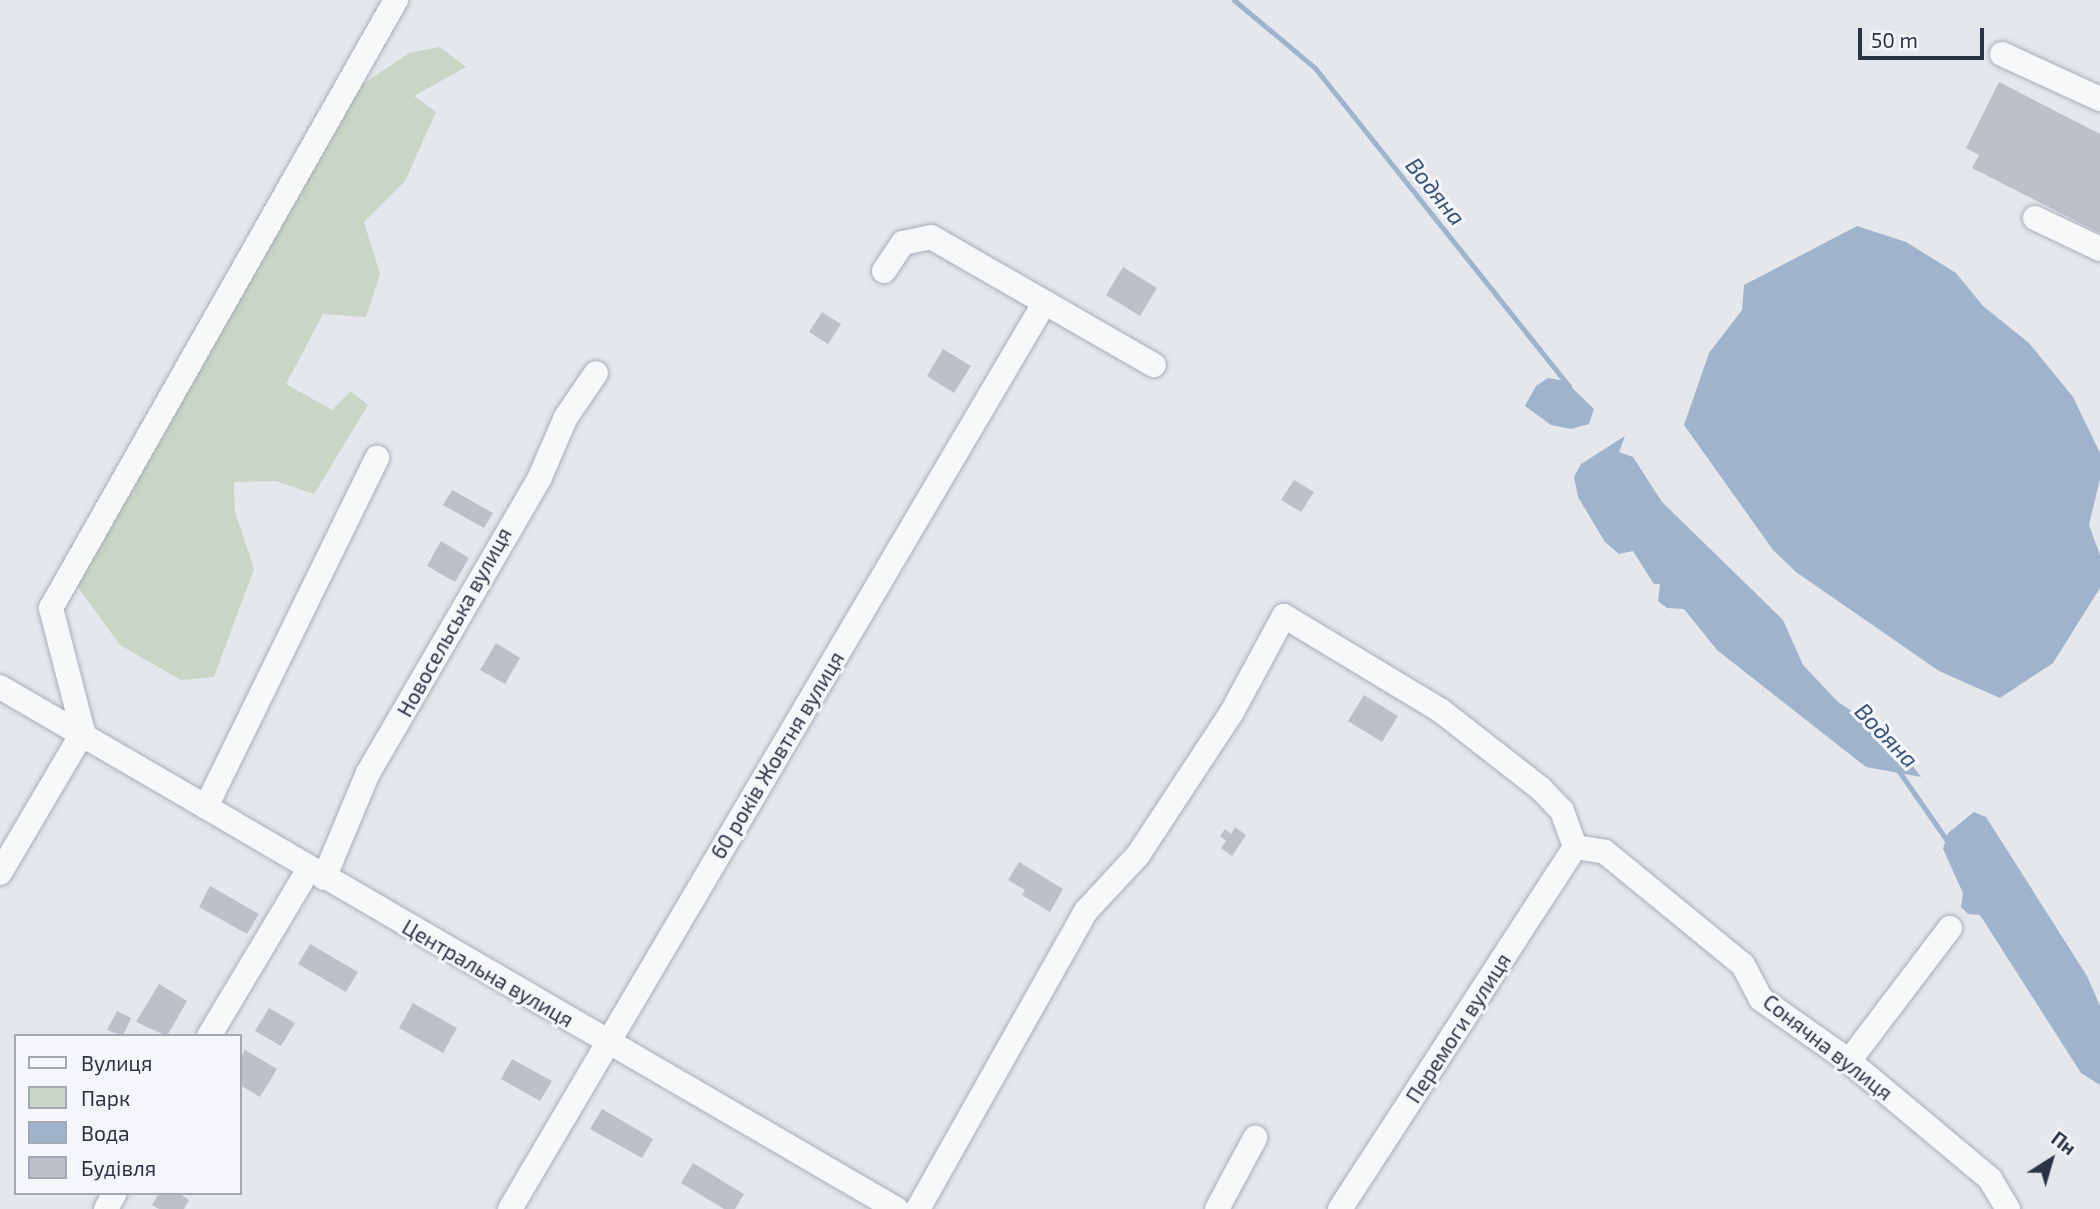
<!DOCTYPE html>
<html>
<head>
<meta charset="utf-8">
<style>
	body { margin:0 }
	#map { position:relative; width:2100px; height:1209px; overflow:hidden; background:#e4e7ec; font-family:"Exo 2",sans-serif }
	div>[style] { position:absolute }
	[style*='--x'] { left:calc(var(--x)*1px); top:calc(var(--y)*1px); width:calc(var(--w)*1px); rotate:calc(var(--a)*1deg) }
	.green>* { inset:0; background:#c9d6c5 }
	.water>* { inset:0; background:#9fb4cc }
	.stream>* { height:5px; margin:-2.5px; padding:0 2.5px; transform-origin:2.5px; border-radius:2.5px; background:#9fb4cc }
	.building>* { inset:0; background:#bbc0ca }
	.roads { filter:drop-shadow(0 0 2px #a9aeb7) drop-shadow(0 0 2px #a9aeb7) }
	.minor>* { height:24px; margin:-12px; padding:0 12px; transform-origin:12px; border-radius:12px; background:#f7f8fa }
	span { translate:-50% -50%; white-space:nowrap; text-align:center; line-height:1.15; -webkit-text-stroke:6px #f4f6f9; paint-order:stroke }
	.street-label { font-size:21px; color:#2b3445 }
	.water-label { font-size:23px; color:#34527a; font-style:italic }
	.legend { position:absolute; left:14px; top:1034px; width:228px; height:161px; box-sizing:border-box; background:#f4f6f9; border:2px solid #a4a8b1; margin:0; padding:9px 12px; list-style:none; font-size:21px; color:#2b3445 }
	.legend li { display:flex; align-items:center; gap:14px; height:35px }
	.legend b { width:35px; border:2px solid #a4a8b1 }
	.north { position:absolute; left:2016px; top:1125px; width:70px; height:70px; -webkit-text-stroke:5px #f4f6f9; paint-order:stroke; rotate:37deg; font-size:19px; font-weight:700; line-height:28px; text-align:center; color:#2b3445 }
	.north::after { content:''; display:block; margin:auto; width:24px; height:32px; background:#2b3445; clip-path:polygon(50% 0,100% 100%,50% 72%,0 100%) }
	.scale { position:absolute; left:1858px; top:28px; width:126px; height:32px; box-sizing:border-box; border:4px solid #2b3445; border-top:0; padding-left:9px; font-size:21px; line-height:24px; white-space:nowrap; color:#2b3445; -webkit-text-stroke:5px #f4f6f9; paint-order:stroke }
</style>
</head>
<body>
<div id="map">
	<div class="green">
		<div style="clip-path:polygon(440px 47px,466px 67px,414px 96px,436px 112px,405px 181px,364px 222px,380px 274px,366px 317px,323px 314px,286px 384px,332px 410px,351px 391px,368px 405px,314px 494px,276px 481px,234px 482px,235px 512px,254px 569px,214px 677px,181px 680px,120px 645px,77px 586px,357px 88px,409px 53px)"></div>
	</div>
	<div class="water">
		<div style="clip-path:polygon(1857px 226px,1906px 242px,1956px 273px,1983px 306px,2029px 343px,2073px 397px,2100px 453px,2100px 479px,2089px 525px,2100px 555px,2100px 588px,2053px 663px,2000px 698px,1939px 671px,1796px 572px,1773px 550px,1684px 425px,1709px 353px,1742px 310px,1744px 285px)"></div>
		<div style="clip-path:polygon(1548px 378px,1565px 381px,1594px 409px,1589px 424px,1571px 429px,1551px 425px,1525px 406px,1536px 386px)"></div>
		<div style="clip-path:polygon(1625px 436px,1619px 452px,1633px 457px,1662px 502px,1783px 620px,1803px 665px,1838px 702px,1891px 737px,1921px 777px,1866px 767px,1717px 650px,1684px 609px,1667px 608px,1658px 601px,1660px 584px,1654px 584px,1633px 551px,1619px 554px,1605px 542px,1578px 497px,1574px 477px,1581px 464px)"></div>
		<div style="clip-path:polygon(1974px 812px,1986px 817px,2087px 976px,2100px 1006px,2100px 1085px,2081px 1073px,1980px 915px,1968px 914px,1961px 907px,1963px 893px,1943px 849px,1948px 833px)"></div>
	</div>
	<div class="stream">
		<div style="--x:1234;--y:0;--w:106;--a:40"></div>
		<div style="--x:1315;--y:68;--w:407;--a:51.4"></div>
		<div style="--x:1898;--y:770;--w:88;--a:55.2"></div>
	</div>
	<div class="building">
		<div style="clip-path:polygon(1999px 82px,2100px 134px,2100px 233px,1972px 168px,1979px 155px,1966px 148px)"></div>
		<div style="clip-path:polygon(1123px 267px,1157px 288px,1140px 316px,1106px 295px)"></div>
		<div style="clip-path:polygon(822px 312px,841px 324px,828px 344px,809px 332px)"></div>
		<div style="clip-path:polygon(943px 349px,971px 366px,954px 393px,927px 376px)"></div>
		<div style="clip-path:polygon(1294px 480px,1314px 492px,1301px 512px,1281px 500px)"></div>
		<div style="clip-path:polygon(452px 490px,493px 513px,484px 528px,443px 505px)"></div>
		<div style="clip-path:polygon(441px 541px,469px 558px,455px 582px,427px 566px)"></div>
		<div style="clip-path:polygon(496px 643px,520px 658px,505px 684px,480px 670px)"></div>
		<div style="clip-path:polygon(1364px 695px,1398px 716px,1382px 742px,1348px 721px)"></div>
		<div style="clip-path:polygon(1235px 827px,1246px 835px,1232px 856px,1221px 848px,1226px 841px,1220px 836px,1225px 829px,1231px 834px)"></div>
		<div style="clip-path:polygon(1019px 862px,1063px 889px,1050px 912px,1022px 895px,1025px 890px,1008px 880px)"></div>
		<div style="clip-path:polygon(210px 886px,259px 914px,247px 934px,199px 907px)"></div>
		<div style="clip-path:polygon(310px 944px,358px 972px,346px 992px,298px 964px)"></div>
		<div style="clip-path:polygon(159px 984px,187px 1001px,167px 1036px,136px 1022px)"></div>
		<div style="clip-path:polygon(413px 1003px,457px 1028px,443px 1053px,399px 1028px)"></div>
		<div style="clip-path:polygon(269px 1008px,295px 1023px,281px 1046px,255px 1031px)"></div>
		<div style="clip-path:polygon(117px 1011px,131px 1018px,123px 1036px,107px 1030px)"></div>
		<div style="clip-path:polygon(245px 1050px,277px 1069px,260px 1097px,240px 1085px,240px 1059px)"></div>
		<div style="clip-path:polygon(512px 1059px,552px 1081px,540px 1101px,501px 1079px)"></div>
		<div style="clip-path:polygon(602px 1109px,653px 1139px,642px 1158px,590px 1129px)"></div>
		<div style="clip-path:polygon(693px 1163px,744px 1194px,735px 1209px,724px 1209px,681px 1183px)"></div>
		<div style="clip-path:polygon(159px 1193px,179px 1193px,189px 1200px,184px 1209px,159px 1209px,152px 1205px)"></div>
	</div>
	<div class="roads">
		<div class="minor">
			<div style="--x:2002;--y:54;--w:108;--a:24.7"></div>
			<div style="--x:2035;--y:218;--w:72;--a:25.5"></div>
			<div style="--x:884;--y:271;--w:34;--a:-56"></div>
			<div style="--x:903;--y:243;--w:29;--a:-12"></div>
			<div style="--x:931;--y:237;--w:257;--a:29.9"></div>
			<div style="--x:0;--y:687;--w:1037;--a:30.22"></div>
			<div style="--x:206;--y:807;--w:389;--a:-63.9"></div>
			<div style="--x:1575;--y:847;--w:30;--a:9"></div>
			<div style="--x:1605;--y:852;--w:178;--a:39.3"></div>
			<div style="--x:1743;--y:965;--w:38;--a:62"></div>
			<div style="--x:1761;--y:999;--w:108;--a:35.2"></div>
			<div style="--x:1849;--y:1061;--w:184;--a:39.9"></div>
			<div style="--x:1990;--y:1179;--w:35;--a:59"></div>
			<div style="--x:0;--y:873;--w:164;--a:-59.5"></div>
			<div style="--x:83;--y:732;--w:128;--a:-104.5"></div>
			<div style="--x:51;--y:608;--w:699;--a:-60.43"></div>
			<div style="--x:324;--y:878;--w:114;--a:-67.3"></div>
			<div style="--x:368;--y:773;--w:342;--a:-59.8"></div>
			<div style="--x:540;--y:477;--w:65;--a:-66.6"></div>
			<div style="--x:566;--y:417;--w:53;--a:-55.7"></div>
			<div style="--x:209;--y:1036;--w:195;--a:-59.1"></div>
			<div style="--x:1849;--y:1061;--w:167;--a:-52.8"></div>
			<div style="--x:106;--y:1209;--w:18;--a:-61"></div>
			<div style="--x:510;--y:1209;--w:1053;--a:-59.47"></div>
			<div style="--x:918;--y:1209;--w:342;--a:-60.6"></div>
			<div style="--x:1086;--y:911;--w:76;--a:-47.1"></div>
			<div style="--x:1138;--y:855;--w:171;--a:-56.7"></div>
			<div style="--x:1232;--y:712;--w:109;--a:-61.6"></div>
			<div style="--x:1284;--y:616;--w:182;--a:31.1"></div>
			<div style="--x:1440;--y:710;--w:128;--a:38"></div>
			<div style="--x:1541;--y:789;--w:30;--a:46"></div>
			<div style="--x:1562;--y:811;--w:38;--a:70"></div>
			<div style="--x:1217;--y:1209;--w:81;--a:-61.8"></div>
			<div style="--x:1340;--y:1209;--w:432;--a:-57"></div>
		</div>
	</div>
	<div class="street-label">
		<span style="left:454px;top:622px;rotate:-61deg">Новосельська вулиця</span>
		<span style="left:777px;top:755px;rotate:-59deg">60 років Жовтня вулиця</span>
		<span style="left:488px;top:973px;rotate:30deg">Центральна вулиця</span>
		<span style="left:1458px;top:1028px;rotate:-57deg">Перемоги вулиця</span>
		<span style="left:1828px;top:1047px;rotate:38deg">Сонячна вулиця</span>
	</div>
	<div class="water-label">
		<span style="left:1436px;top:191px;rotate:51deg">Водяна</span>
		<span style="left:1887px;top:735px;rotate:46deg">Водяна</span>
	</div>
	<ul class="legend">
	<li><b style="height:9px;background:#f7f8fa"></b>Вулиця</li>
	<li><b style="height:19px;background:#c9d6c5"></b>Парк</li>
	<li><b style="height:19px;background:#9fb4cc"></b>Вода</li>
	<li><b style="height:19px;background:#bbc0ca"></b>Будівля</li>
	</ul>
	<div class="north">Пн</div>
	<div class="scale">50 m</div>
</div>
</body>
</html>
